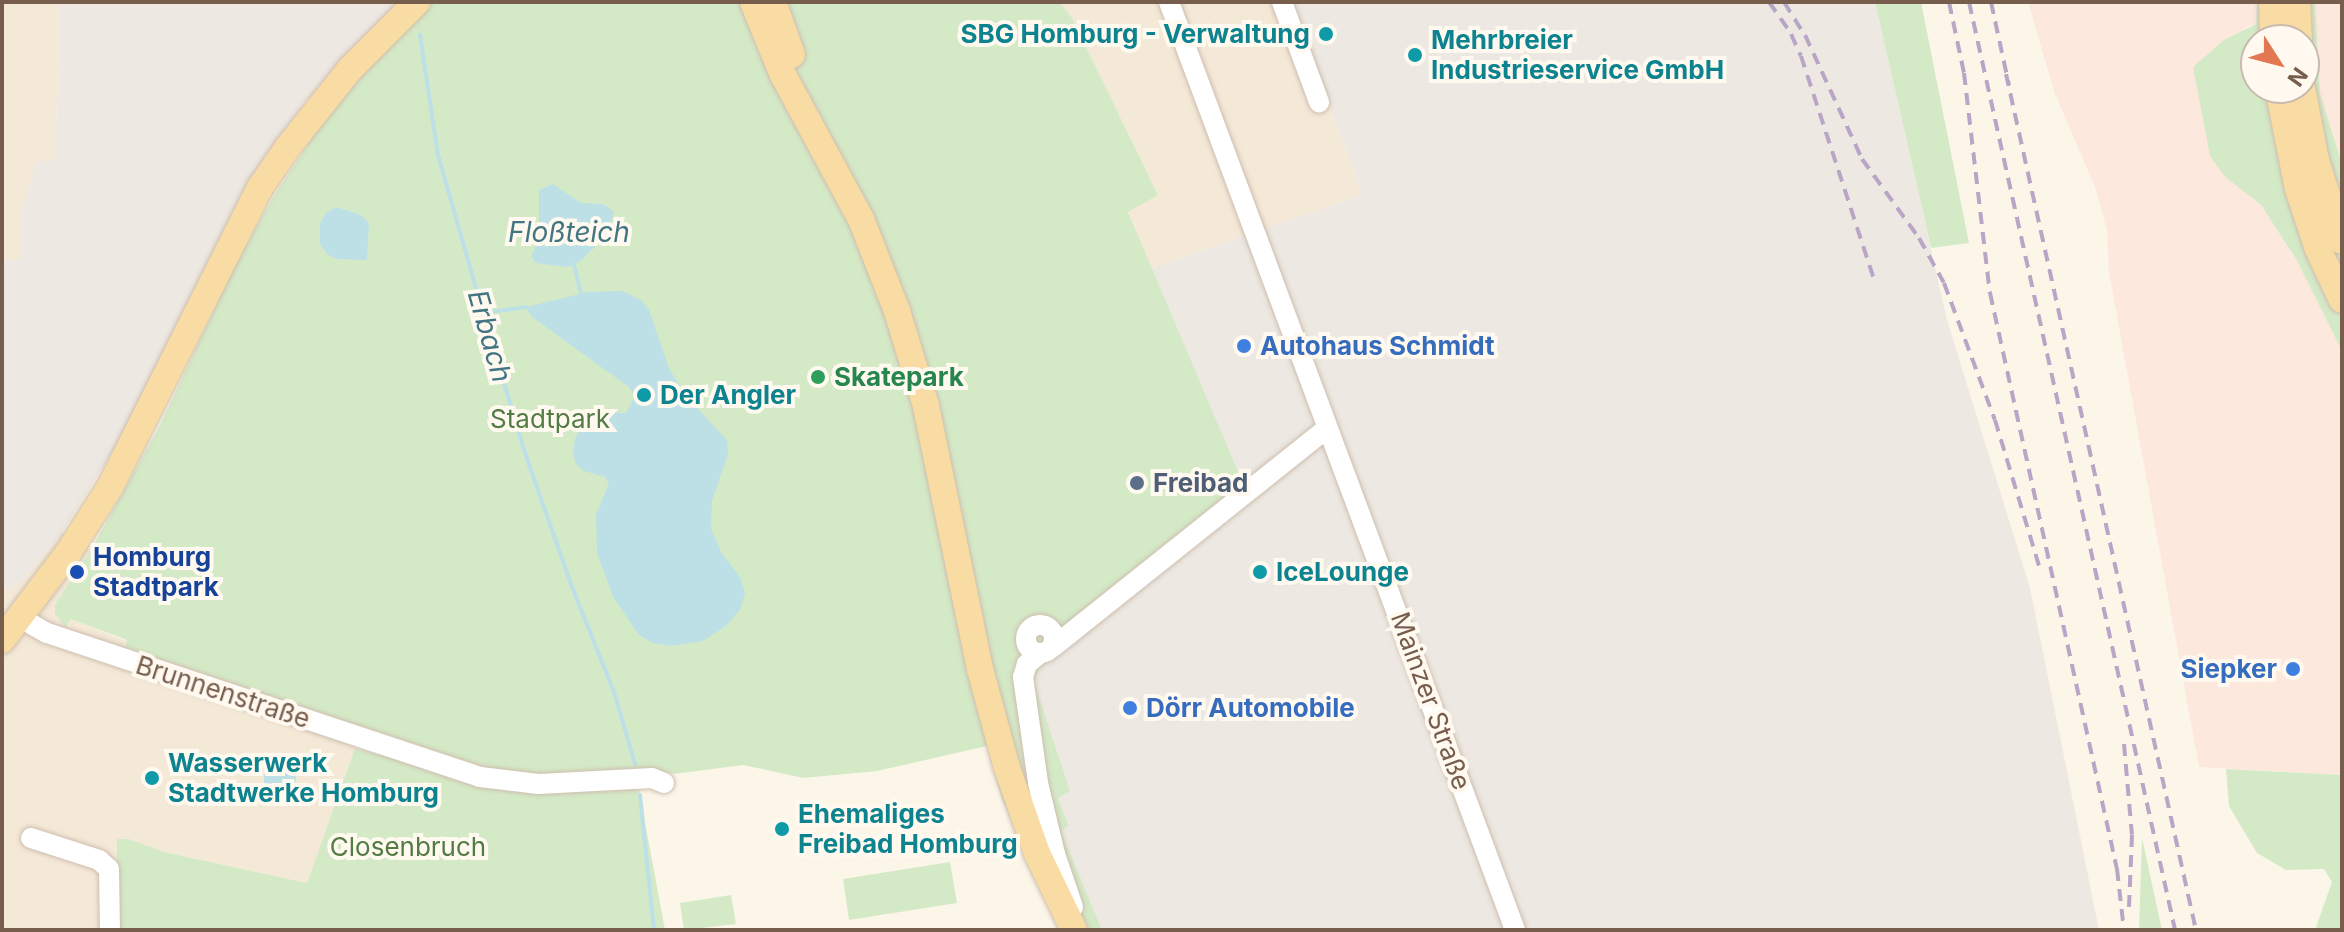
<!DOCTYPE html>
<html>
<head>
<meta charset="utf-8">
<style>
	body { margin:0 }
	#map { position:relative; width:2344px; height:932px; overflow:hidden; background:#fcf6e9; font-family:Inter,sans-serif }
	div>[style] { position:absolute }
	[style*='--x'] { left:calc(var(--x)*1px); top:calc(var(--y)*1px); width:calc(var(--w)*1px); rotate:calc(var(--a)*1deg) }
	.residential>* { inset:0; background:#f4e8d7 }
	.commercial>* { inset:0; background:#fce8dd }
	.industrial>* { inset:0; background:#ede8e2 }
	.green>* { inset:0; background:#d4eac7 }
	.water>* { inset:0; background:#bddfe6 }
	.stream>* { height:4px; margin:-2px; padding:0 2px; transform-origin:2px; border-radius:2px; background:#bddfe6 }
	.roads { filter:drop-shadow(0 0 2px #cebeae) drop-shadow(0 0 2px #cebeae) }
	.minor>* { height:20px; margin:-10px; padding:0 10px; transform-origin:10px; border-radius:10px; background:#fff }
	.minor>.ring { margin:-10px; padding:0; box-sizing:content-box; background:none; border:20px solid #fff; border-radius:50% }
	.major>* { height:26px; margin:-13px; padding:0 13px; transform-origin:13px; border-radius:13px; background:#f9dca3 }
	.rail>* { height:4px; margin-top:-2px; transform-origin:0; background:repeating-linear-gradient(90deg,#b9a6c7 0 12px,transparent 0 20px) }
	.dots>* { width:22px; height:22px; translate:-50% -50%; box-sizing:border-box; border:4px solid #fff9f0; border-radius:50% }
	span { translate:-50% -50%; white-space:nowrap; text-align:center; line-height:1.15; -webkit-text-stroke:8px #fff9f0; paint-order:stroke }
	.culture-label { font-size:26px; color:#0d838f; font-weight:700 }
	.right { translate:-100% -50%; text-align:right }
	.left { translate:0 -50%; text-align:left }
	.shop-label { font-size:26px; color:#366cbe; font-weight:700 }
	.leisure-label { font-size:26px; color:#27864d; font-weight:700 }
	.park-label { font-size:26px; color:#537c44 }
	.service-label { font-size:26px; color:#4e5e75; font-weight:700 }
	.transit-label { font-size:26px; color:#164399; font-weight:700 }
	.street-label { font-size:26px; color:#775d4c }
	.water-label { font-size:28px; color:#437683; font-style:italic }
	.frame { position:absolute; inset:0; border:4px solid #775d4c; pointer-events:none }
	.north { position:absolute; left:2240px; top:24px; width:80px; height:80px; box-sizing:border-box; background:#fff9f0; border:2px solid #c9bbae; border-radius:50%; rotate:126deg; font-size:22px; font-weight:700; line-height:32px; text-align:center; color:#775d4c }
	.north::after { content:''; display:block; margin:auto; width:28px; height:36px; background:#e37751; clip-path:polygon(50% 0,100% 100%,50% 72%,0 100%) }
</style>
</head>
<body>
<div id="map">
	<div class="residential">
		<div style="clip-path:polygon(2px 2px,60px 2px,55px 161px,22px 207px,22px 259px,2px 261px)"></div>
		<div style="clip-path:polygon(1060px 2px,1292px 2px,1362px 195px,1151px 268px,1128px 211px,1158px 195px,1072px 18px)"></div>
		<div style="clip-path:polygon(62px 532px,91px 550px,55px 604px,68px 627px,71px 619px,127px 641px,125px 646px,372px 729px,355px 748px,307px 883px,164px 852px,129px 839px,117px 840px,116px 930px,2px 930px,2px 590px,20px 583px)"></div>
	</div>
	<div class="commercial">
		<div style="clip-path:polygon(2028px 2px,2257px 2px,2256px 24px,2244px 28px,2224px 176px,2261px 205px,2296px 259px,2342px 351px,2342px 775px,2199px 767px,2109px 272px,2107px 230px,2095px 187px,2055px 94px)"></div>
		<div style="clip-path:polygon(2315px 2px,2342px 2px,2342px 164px,2320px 93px)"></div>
	</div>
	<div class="industrial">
		<div style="clip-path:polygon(60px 2px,400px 2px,304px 103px,259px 169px,116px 446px,62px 532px,20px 583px,2px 590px,2px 261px,22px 258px,22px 207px,36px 162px,55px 161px)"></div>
		<div style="clip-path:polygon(1292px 2px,1875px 2px,1947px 320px,2030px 588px,2099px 930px,1102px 930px,1061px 831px,1069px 824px,1058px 798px,1034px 682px,1039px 669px,1248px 495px,1151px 268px,1362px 195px)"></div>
	</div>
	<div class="green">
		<div style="clip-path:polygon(433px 2px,1060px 2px,1072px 18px,1158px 195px,1128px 212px,1248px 495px,1039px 669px,1034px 682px,1070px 791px,1058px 798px,1069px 825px,1061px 831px,1102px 930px,1063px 930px,1002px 800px,987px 746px,877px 771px,803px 778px,743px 765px,674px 774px,649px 768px,582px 776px,513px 777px,125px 647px,127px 640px,71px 619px,66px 628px,55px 614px,55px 604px,91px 550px,159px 427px,234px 268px,272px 199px,320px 126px,362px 74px)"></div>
		<div style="clip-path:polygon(1875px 2px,1921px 2px,1969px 243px,1931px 248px)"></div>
		<div style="clip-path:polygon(evenodd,2257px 2px,2315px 2px,2320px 93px,2342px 164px,2342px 351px,2296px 259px,2261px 205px,2224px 176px,2210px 156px,2193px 67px,2224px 40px,2256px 24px,2257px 2px,2256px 40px,2304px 40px,2304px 88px,2256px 88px,2256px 40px)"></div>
		<div style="clip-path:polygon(355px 748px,493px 786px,639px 790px,665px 930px,116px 930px,117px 839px,129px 839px,164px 852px,307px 883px)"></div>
		<div style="clip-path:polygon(2226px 769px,2342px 775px,2342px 930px,2315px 930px,2332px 882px,2324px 869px,2286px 870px,2257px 853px,2229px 806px)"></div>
		<div style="clip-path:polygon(2142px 838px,2162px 930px,2139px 930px)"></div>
		<div style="clip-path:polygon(950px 862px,957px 903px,849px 920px,843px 879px)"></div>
		<div style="clip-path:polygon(731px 895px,736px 924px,684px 930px,680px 903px)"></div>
	</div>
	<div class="water">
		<div style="clip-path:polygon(553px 184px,581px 203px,603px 204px,614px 212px,607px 236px,579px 262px,567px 267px,536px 263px,531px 257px,539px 240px,539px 190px)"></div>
		<div style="clip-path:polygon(336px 207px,361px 215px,369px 223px,367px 260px,337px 259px,328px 255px,320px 244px,320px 223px,326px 213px)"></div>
		<div style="clip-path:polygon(623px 291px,641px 300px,649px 310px,669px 368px,685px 395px,727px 440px,728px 454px,712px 501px,711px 528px,721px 552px,740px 577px,745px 593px,740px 610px,727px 625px,703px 641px,671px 646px,653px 643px,639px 635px,613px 597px,597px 553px,596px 514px,609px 484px,605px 477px,584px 471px,576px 464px,573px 453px,575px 439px,586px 419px,601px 412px,626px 413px,634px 397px,630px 388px,531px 316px,526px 307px,588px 292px)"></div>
		<div style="clip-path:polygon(272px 767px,282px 774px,292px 771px,296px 775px,295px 786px,284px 796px,272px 793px,264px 783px,264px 775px)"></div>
	</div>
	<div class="stream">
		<div style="--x:420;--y:35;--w:121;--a:81.5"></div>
		<div style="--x:438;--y:155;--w:164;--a:74.1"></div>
		<div style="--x:483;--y:313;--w:146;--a:73.3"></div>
		<div style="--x:525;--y:453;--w:142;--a:70.7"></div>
		<div style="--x:572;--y:587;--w:113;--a:68.2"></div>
		<div style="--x:614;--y:692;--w:75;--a:73.7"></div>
		<div style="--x:574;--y:265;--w:30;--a:76"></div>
		<div style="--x:483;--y:313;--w:43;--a:-7.9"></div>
		<div style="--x:640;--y:795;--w:136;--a:84.1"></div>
	</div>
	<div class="roads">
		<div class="minor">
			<div style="--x:1169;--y:2;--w:990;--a:69.55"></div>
			<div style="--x:1282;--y:2;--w:107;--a:69.7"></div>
			<div style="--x:19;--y:617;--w:32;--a:30"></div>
			<div style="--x:47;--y:633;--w:456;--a:18.4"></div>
			<div style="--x:480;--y:777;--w:59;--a:6.8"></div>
			<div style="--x:539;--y:784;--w:113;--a:-3"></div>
			<div style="--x:652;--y:778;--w:13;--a:23"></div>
			<div class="ring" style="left:1026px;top:625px;width:8px;height:8px"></div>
			<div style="--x:1053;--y:647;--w:351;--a:-38.6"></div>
			<div style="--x:1039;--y:654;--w:16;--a:140"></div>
			<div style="--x:1027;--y:664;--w:14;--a:107"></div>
			<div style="--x:1023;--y:677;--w:107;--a:81.9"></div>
			<div style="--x:1038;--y:783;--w:73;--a:76.5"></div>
			<div style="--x:1055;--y:854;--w:56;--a:71.2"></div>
			<div style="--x:31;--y:838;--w:71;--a:17.9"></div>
			<div style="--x:99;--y:860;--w:13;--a:42"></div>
			<div style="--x:109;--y:869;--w:61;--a:89.1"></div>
		</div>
		<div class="major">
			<div style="--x:753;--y:2;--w:79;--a:67.7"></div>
			<div style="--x:783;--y:75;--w:164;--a:61.6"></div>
			<div style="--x:861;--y:219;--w:99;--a:68.6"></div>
			<div style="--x:897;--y:311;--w:99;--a:73"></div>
			<div style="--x:926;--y:406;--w:268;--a:78.4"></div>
			<div style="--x:980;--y:669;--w:99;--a:74.8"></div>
			<div style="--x:1006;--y:765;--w:93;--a:70.6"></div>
			<div style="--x:1037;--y:853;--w:85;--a:64.3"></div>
			<div style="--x:773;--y:2;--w:56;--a:70.3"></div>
			<div style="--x:2272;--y:2;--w:38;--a:88"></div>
			<div style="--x:2297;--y:2;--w:38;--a:87"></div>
			<div style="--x:2278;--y:88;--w:103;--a:78.8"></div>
			<div style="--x:2298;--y:189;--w:63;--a:71.6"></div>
			<div style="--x:2318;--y:249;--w:56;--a:64.8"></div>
			<div style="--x:2302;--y:88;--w:74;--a:79.1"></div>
			<div style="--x:2316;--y:161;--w:84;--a:72"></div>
			<div style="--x:2;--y:640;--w:109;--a:-52.8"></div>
			<div style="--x:68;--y:553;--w:78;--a:-57.5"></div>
			<div style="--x:110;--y:487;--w:335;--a:-63.4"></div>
			<div style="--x:260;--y:188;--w:50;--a:-55.7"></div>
			<div style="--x:288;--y:147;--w:100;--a:-51.5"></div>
			<div style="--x:350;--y:69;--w:95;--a:-45"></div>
		</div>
	</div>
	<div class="rail">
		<div style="--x:1769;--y:2;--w:39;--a:55"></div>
		<div style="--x:1791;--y:34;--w:24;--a:66"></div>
		<div style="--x:1801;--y:56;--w:238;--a:71.9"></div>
		<div style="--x:1784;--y:2;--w:39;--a:58"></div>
		<div style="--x:1805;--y:35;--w:136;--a:65.3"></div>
		<div style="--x:1862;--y:159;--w:97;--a:54.2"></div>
		<div style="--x:1919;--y:238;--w:51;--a:60.9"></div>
		<div style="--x:1944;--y:283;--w:146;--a:69.6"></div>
		<div style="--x:1995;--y:420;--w:159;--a:73.2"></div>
		<div style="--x:1949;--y:2;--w:73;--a:78.1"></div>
		<div style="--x:1964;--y:73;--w:222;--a:83.3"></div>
		<div style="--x:1990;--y:293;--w:590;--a:77.57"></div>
		<div style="--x:2117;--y:869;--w:61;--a:83.5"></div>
		<div style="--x:1969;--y:2;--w:951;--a:77.48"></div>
		<div style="--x:1991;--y:2;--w:85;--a:77.8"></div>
		<div style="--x:2006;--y:74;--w:877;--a:77.49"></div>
		<div style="--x:2124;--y:744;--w:91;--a:85"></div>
		<div style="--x:2132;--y:835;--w:72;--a:92.4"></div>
	</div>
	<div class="dots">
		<div style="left:1326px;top:34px;background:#0f9aa8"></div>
		<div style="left:1415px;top:55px;background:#0f9aa8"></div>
		<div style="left:1244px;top:346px;background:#3f7fe0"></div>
		<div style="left:818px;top:377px;background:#2e9e5b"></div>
		<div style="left:644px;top:395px;background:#0f9aa8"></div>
		<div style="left:1137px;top:483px;background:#5c6f8a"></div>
		<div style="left:77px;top:572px;background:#1a4fb4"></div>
		<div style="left:1260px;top:572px;background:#0f9aa8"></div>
		<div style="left:2293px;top:669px;background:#3f7fe0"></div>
		<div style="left:1130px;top:708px;background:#3f7fe0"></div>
		<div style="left:152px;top:778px;background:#0f9aa8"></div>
		<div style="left:782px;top:829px;background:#0f9aa8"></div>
	</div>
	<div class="culture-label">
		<span class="right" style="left:1310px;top:34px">SBG Homburg - Verwaltung</span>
		<span class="left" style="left:1431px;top:55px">Mehrbreier<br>Industrieservice GmbH</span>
		<span class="left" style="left:660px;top:395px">Der Angler</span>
		<span class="left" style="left:1276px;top:572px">IceLounge</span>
		<span class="left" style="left:168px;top:778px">Wasserwerk<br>Stadtwerke Homburg</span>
		<span class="left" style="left:798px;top:829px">Ehemaliges<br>Freibad Homburg</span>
	</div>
	<div class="shop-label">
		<span class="left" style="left:1260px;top:346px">Autohaus Schmidt</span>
		<span class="right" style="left:2277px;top:669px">Siepker</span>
		<span class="left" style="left:1146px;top:708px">Dörr Automobile</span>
	</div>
	<div class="leisure-label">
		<span class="left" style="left:834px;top:377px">Skatepark</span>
	</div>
	<div class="park-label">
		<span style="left:550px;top:419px">Stadtpark</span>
		<span style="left:408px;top:847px">Closenbruch</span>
	</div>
	<div class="service-label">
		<span class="left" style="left:1153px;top:483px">Freibad</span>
	</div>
	<div class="transit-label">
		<span class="left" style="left:93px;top:572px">Homburg<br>Stadtpark</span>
	</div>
	<div class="street-label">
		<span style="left:223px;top:692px;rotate:18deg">Brunnenstraße</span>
		<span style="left:1431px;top:701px;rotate:70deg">Mainzer Straße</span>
	</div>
	<div class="water-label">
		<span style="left:569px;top:232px">Floßteich</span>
		<span style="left:490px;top:336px;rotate:74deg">Erbach</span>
	</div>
	<div class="frame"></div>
	<div class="north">N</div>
</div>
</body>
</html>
